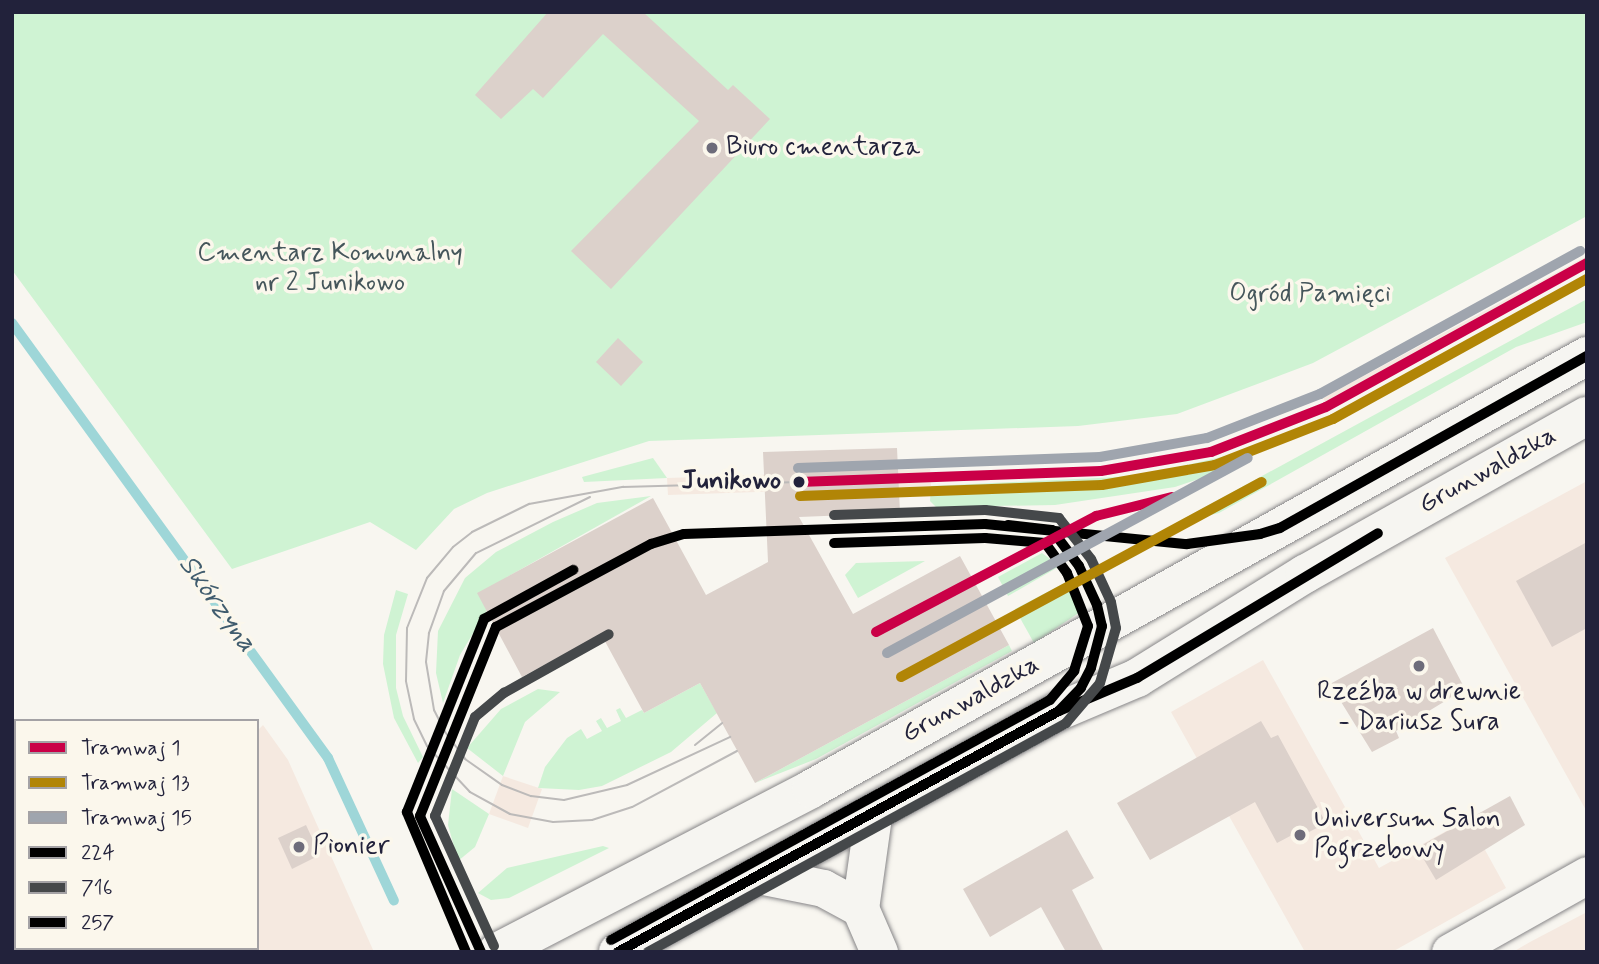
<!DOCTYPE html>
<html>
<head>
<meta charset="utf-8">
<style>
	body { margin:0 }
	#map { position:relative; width:1599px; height:964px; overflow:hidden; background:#f8f6f0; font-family:Mynerve,sans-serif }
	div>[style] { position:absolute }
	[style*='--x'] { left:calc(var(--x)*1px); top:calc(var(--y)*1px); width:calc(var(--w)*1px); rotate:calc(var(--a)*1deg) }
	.built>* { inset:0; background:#f5e9e0 }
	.green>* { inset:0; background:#cff3d3 }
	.stream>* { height:10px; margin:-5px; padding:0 5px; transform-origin:5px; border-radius:5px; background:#9ed6d8 }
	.building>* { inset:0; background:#dcd1cb }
	.roads { filter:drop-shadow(0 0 2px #878688) drop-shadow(0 0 2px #878688) }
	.minor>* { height:37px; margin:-18.5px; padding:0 18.5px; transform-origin:18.5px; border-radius:18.5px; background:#f6f5f1 }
	.tertiary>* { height:38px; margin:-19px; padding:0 19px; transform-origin:19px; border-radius:19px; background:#f6f5f1 }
	.tram>* { height:2px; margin:-1px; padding:0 1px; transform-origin:1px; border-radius:1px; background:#bcbab9 }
	.bus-1>* { height:10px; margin:-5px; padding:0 5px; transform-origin:5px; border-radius:5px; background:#000 }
	.bus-2>* { height:10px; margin:-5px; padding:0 5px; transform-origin:5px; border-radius:5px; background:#45484a }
	.bus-3>* { height:10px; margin:-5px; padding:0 5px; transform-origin:5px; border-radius:5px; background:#000 }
	.tram-1>* { height:10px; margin:-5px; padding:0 5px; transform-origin:5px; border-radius:5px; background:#ca0047 }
	.tram-2>* { height:10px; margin:-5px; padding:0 5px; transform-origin:5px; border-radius:5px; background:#b18506 }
	.tram-3>* { height:10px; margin:-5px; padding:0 5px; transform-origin:5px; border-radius:5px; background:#9fa5ae }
	.dots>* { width:19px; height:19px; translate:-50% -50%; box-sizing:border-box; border:4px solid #fbf7ec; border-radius:50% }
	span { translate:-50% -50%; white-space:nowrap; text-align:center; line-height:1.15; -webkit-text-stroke:7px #fbf7ec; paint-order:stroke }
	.poi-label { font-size:26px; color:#22223b }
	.left { translate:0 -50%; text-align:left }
	.park-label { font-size:26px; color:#45565b }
	.street-label { font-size:26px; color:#22223b }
	.stop-label { font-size:26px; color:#22223b; font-weight:700 }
	.right { translate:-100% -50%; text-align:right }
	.water-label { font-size:28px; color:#405c6e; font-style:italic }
	.frame { position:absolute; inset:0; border:14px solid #22223b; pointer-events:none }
	.legend { position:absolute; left:14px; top:719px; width:245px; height:231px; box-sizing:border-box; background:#fbf7ec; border:2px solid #a4a2a5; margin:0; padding:9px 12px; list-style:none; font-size:21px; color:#22223b }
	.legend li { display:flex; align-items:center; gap:14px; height:35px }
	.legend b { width:35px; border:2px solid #a4a2a5 }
</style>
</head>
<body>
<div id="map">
	<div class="built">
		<div style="clip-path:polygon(1587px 256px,1587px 269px,1329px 410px,1323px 398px)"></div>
		<div style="clip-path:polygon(930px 469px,931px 486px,668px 495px,667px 478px)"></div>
		<div style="clip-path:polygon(1587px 481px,1587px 812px,1445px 558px)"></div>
		<div style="clip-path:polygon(1263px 660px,1379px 868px,1468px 819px,1506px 888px,1392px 952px,1305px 952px,1171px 712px)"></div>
		<div style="clip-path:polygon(263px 725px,288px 760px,374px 952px,255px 952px,257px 731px)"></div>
		<div style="clip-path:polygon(503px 776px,542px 789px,528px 828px,489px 814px)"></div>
		<div style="clip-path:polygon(1587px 912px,1587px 952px,1513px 952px,1530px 942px)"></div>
	</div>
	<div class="green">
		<div style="clip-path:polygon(12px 12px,1587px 12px,1587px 216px,1313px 363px,1177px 414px,1078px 426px,649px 441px,487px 493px,454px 509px,416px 550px,370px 522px,232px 569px,12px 270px)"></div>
		<div style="clip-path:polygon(1587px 299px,1587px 322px,1516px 347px,1219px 513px,1174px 524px)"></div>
		<div style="clip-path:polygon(1243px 452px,1246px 463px,1175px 487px,1055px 505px,936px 507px,930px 501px,931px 486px,1139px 476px)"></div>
		<div style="clip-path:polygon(653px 458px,667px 478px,584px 482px,582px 477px)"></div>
		<div style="clip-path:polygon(651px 496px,507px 577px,460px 655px,443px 703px,436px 673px,438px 631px,465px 578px,496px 552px,553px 522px,597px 503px)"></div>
		<div style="clip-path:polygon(1042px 553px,1060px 566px,1008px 596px,998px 577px)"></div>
		<div style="clip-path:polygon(925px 561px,858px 598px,845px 575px,856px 563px)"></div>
		<div style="clip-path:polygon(1072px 579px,1083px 610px,1034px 643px,1015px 609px)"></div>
		<div style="clip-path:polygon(396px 590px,408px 594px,396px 635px,396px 688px,403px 716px,423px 757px,418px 763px,394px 718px,383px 664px,384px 635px)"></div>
		<div style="clip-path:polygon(1009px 645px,1012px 651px,816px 759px,755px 783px)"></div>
		<div style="clip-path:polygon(700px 683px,717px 713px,671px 752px,602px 786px,579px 790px,538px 788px,545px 767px,567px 738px,581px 729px,587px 739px,602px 731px,596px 721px,601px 718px,607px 728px,621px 721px,616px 710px,620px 708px,626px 718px,642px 710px,644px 713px)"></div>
		<div style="clip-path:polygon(538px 689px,560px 692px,525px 722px,503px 776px,467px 748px,501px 709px)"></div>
		<div style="clip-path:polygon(452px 789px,489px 814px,475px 847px,458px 861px,448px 825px)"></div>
		<div style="clip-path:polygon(603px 846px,609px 848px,509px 898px,491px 900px,478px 893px,507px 868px)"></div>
	</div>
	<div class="stream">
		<div style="--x:12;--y:323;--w:538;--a:54"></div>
		<div style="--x:328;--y:758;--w:157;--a:65.2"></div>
	</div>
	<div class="building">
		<div style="clip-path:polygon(548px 12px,643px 12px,728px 90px,733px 85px,770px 119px,611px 289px,571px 251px,699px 121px,603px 34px,543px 98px,533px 89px,501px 119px,475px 95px)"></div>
		<div style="clip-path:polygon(618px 338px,643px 362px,621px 386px,596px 362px)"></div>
		<div style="clip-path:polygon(897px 448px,900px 513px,799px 517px,853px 614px,960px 556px,1009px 645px,755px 783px,700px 683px,644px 713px,601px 634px,522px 677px,477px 593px,653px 498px,706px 595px,768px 562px,763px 452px)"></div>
		<div style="clip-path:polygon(1587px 542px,1587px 628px,1552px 647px,1516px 581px)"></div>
		<div style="clip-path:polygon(1433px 628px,1465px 689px,1396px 731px,1399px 738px,1372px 752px,1330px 684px)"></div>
		<div style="clip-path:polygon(1261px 721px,1271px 738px,1278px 735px,1326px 823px,1296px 839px,1294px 834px,1277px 843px,1255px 802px,1150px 860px,1117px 803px)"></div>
		<div style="clip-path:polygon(1510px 796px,1525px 825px,1436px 880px,1417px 848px)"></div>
		<div style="clip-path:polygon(306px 825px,320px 855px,292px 869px,278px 838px)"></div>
		<div style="clip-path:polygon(1067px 830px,1094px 878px,1072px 890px,1104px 952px,1066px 952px,1041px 907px,990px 937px,963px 889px)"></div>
	</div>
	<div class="roads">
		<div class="minor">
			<div style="--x:873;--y:816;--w:93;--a:98"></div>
			<div style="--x:860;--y:908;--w:48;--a:66.6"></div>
			<div style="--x:764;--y:876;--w:60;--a:11.5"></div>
			<div style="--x:823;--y:888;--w:42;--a:28.4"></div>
			<div style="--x:1450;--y:952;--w:157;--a:-29.3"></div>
		</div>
		<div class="tertiary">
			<div style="--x:497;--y:952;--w:354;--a:-27.4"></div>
			<div style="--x:811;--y:789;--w:889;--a:-29.16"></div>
			<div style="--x:618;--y:952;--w:503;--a:-28.66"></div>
			<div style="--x:1059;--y:711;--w:85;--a:-22.9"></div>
			<div style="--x:1137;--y:678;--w:198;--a:-31.8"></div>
			<div style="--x:1305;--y:574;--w:323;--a:-29.3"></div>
		</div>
	</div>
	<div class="tram">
		<div style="--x:590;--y:497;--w:127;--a:153.8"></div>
		<div style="--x:476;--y:553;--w:50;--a:130.1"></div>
		<div style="--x:444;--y:591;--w:45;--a:109.7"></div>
		<div style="--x:429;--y:633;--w:29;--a:96"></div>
		<div style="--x:426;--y:662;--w:49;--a:80.5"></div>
		<div style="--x:434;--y:710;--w:25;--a:63"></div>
		<div style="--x:445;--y:732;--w:34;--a:53"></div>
		<div style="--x:465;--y:759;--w:45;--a:35.1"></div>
		<div style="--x:502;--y:785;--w:31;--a:21"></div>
		<div style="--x:531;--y:796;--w:33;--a:7"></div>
		<div style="--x:564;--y:800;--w:65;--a:-13.4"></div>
		<div style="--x:627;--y:785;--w:114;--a:-25"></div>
		<div style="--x:695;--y:745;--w:35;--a:-39"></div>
		<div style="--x:737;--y:751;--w:119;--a:151.9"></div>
		<div style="--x:632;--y:807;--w:42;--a:162"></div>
		<div style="--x:592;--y:820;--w:39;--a:177"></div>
		<div style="--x:553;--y:822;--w:44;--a:-169.5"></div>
		<div style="--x:510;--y:814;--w:46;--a:-151.2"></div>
		<div style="--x:470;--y:792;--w:63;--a:-133.1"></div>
		<div style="--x:427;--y:746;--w:30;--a:-116"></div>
		<div style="--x:414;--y:719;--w:39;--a:-102"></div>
		<div style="--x:406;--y:681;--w:53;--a:-88.9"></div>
		<div style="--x:407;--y:628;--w:54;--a:-68.2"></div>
		<div style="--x:427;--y:578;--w:40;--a:-50"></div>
		<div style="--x:453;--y:547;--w:24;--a:-38"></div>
		<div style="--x:472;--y:532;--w:64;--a:-26.2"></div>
		<div style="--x:529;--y:504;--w:96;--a:-10.3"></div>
		<div style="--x:623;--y:487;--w:176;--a:-1.6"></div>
	</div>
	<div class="bus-1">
		<div style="--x:1008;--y:525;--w:44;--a:6.5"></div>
		<div style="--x:1052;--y:530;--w:45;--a:53.1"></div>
		<div style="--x:1079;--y:566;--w:43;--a:65.2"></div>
		<div style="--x:1097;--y:605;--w:22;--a:77"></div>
		<div style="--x:1102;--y:626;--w:43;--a:104.7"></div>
		<div style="--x:1091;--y:668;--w:22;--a:117"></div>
		<div style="--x:1081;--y:688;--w:32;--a:134"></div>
		<div style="--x:481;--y:952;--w:149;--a:-114.2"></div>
		<div style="--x:420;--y:816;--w:204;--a:-68.1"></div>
		<div style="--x:496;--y:627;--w:176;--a:-28.2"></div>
		<div style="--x:651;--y:544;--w:34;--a:-17"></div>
		<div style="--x:684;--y:534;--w:301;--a:-1.9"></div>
		<div style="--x:985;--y:524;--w:203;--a:5.7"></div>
		<div style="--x:1187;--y:544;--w:74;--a:-7.8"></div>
		<div style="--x:1260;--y:534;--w:21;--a:-17"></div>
		<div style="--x:1280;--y:528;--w:352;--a:-29.3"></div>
		<div style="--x:618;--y:952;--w:503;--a:-28.66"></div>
		<div style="--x:1059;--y:711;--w:85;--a:-22.9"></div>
		<div style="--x:1137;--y:678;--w:281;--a:-31"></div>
	</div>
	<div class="bus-2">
		<div style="--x:494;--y:946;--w:143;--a:-114.4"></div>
		<div style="--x:435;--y:816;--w:107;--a:-68"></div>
		<div style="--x:475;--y:717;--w:38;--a:-40"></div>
		<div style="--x:504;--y:693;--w:120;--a:-29.3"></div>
		<div style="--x:648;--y:952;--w:477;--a:-28.7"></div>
		<div style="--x:1066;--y:723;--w:52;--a:-49.6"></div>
		<div style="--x:1100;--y:683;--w:57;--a:-73.8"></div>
		<div style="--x:1116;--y:628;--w:26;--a:-101"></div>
		<div style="--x:1111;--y:602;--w:47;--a:-114.9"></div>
		<div style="--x:1091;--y:559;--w:52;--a:-128"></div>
		<div style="--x:1059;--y:518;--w:74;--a:-173.8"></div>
		<div style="--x:985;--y:510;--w:151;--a:178.1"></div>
	</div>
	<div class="bus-3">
		<div style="--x:611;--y:940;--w:500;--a:-28.67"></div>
		<div style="--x:1050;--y:700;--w:38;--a:-50"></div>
		<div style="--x:1074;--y:671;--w:47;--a:-72.7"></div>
		<div style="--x:1088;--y:626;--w:57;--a:-111.6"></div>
		<div style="--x:1067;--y:573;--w:37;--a:-126"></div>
		<div style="--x:1045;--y:543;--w:60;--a:-175.2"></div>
		<div style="--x:985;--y:538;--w:151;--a:178.1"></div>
		<div style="--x:466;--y:952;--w:152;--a:-112.9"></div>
		<div style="--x:407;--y:812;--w:208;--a:-68.2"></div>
		<div style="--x:484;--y:619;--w:102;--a:-28.8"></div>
	</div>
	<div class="tram-1">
		<div style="--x:799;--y:482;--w:302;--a:-2.1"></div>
		<div style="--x:1101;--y:471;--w:112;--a:-9.8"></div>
		<div style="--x:1211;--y:452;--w:123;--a:-21.4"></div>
		<div style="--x:1326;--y:407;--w:298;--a:-28.9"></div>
		<div style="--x:876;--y:632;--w:249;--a:-27.8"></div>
		<div style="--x:1096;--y:516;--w:78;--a:-14"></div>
	</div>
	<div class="tram-2">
		<div style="--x:800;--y:496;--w:302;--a:-2.1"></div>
		<div style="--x:1102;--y:485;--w:115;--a:-10"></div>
		<div style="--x:1215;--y:465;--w:127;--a:-21.3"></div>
		<div style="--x:1333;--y:419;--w:290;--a:-28.9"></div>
		<div style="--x:901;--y:677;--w:410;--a:-28.4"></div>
	</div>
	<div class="tram-3">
		<div style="--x:798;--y:468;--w:302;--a:-2.1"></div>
		<div style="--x:1100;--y:457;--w:109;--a:-10.1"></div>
		<div style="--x:1207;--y:438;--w:121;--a:-21.3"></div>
		<div style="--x:1320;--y:394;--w:297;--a:-28.8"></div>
		<div style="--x:887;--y:653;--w:410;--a:-28.4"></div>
	</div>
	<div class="dots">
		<div style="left:712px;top:148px;background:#6d6c7a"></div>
		<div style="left:799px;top:482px;background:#22223b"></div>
		<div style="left:1419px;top:666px;background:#6d6c7a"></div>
		<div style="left:1300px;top:835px;background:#6d6c7a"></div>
		<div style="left:299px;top:847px;background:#6d6c7a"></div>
	</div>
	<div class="poi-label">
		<span class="left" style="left:726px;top:148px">Biuro cmentarza</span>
		<span style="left:1419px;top:708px">Rzeźba w drewnie<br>- Dariusz Sura</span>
		<span class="left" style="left:1314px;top:835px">Universum Salon<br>Pogrzebowy</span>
		<span class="left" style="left:313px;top:847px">Pionier</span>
	</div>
	<div class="park-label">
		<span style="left:330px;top:269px">Cmentarz Komunalny<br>nr 2 Junikowo</span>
		<span style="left:1310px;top:295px">Ogród Pamięci</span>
	</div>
	<div class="street-label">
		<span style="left:1488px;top:471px;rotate:-29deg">Grunwaldzka</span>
		<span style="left:971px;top:700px;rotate:-29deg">Grunwaldzka</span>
	</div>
	<div class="stop-label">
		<span class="right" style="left:781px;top:482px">Junikowo</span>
	</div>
	<div class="water-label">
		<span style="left:217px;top:604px;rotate:54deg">Skórzyna</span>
	</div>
	<div class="frame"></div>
	<ul class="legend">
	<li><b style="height:9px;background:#ca0047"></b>Tramwaj 1</li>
	<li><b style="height:9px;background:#b18506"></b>Tramwaj 13</li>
	<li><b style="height:9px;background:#9fa5ae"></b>Tramwaj 15</li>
	<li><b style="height:9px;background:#000"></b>224</li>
	<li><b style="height:9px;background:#45484a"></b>716</li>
	<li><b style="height:9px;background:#000"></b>257</li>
	</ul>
</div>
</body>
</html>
